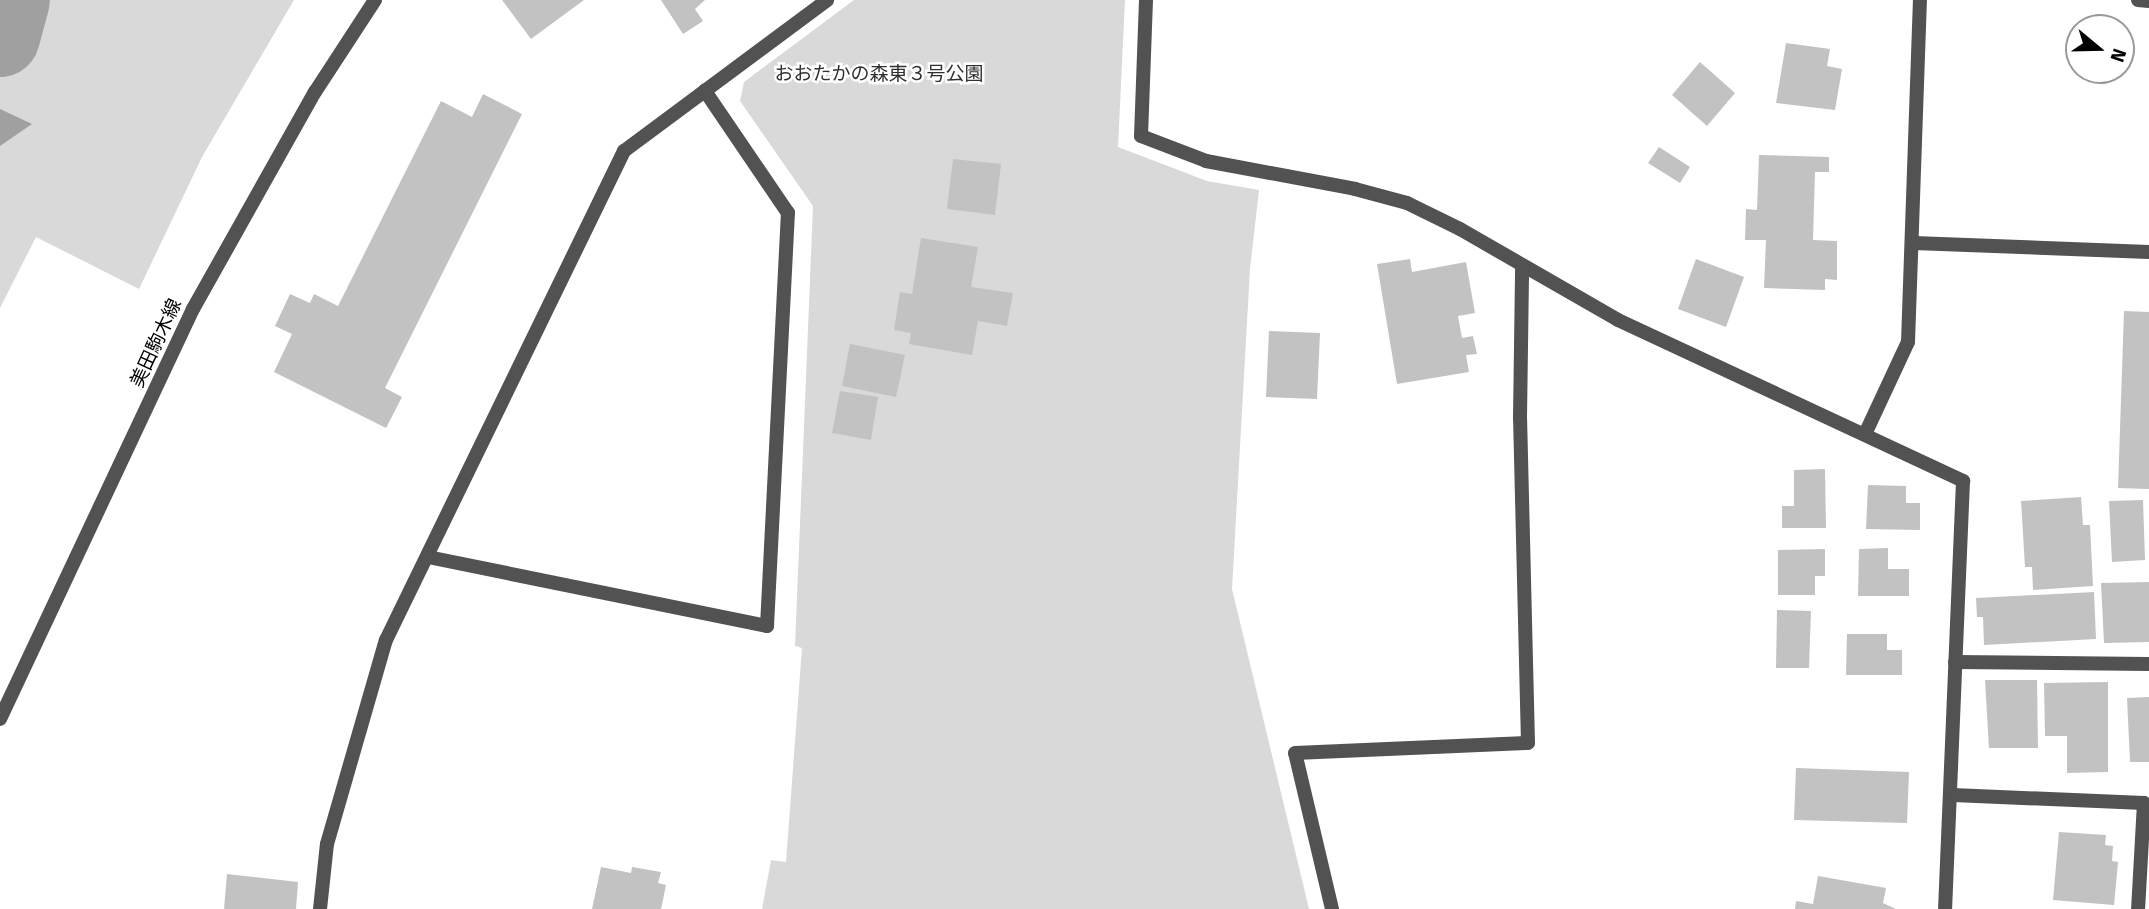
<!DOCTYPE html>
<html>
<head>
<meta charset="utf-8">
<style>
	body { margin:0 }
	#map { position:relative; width:2149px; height:909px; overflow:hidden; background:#fff; font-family:"Fira Sans","Noto Sans JP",sans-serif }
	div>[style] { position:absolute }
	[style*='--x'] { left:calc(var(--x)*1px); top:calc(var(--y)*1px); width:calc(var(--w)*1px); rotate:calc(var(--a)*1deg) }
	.green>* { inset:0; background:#d9d9d9 }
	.water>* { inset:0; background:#a0a0a0 }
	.river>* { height:80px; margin:-40px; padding:0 40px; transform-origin:40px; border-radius:40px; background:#a0a0a0 }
	.building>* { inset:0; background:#c2c2c2 }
	.minor>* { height:14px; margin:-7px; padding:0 7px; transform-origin:7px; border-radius:7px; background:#525252 }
	.tertiary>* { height:14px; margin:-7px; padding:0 7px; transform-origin:7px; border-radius:7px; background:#525252 }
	span { translate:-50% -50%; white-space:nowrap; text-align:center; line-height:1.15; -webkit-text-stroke:5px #fff; paint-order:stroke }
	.park-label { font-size:19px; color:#303030 }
	.street-label { font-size:19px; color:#000 }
	.north { position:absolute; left:2065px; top:14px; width:70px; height:70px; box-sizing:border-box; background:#fff; border:2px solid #999; border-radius:50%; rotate:109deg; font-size:19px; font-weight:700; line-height:28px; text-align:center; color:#000 }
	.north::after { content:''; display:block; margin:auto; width:24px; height:32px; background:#000; clip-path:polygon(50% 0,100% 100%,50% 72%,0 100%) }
</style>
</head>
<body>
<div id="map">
	<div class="green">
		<div style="clip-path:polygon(0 0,294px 0,202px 157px,139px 289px,36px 237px,0 308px)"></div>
		<div style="clip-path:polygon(854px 0,1125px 0,1118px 147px,1207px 181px,1259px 190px,1250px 269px,1232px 589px,1309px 909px,762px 909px,771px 860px,786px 862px,802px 648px,795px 646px,813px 206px,740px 101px,744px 82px)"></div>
	</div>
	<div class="water">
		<div style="clip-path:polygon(0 109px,32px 124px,0 146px)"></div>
	</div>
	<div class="river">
		<div style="--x:0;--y:37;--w:38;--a:-75"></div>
	</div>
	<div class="building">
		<div style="clip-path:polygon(502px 0,584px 0,531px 39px)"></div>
		<div style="clip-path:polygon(661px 0,705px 0,695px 9px,703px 21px,683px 34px)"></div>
		<div style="clip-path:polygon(1786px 43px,1830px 49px,1827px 66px,1842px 69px,1835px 110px,1776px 103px)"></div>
		<div style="clip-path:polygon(1700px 62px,1735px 93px,1707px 126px,1672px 95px)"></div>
		<div style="clip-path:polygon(483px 94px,522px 114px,385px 388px,402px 397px,386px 428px,274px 372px,292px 334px,275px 326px,290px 294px,310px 303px,314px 294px,338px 306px,441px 101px,472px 117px)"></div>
		<div style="clip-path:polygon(1659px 147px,1690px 167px,1680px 183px,1648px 163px)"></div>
		<div style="clip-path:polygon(1759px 155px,1829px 157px,1829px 172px,1815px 172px,1813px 240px,1837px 241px,1837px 280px,1825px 279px,1825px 290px,1764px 288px,1766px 240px,1745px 240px,1746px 209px,1757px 210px)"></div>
		<div style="clip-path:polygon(953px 159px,1001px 164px,995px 215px,947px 209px)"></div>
		<div style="clip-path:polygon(921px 238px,978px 247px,971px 287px,1013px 293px,1007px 326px,978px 321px,972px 355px,909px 344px,911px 333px,894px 330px,900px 292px,912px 294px)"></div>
		<div style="clip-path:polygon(1410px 259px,1412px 272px,1466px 262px,1475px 313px,1458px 316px,1462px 338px,1473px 336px,1477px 354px,1466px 355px,1469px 372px,1397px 384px,1377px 264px)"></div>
		<div style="clip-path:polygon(1696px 259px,1744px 277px,1726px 327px,1678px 309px)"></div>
		<div style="clip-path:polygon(2124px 311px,2149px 312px,2149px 489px,2118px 488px)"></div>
		<div style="clip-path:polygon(1269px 331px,1320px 333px,1317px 399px,1266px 397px)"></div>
		<div style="clip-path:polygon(850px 344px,905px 355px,896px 397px,842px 386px)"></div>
		<div style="clip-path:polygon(840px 391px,878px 397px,871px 440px,832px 433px)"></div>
		<div style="clip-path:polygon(1825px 469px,1826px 528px,1782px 528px,1782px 506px,1794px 506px,1794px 470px)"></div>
		<div style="clip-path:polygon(1868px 485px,1906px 486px,1906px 503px,1920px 503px,1920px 530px,1866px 529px)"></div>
		<div style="clip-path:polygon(2081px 497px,2083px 525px,2090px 525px,2093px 586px,2033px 590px,2032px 567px,2025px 567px,2021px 501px)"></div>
		<div style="clip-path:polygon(2143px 500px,2145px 560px,2112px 562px,2109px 501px)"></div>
		<div style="clip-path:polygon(1888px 548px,1888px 569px,1909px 569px,1909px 596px,1858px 596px,1859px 549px)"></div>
		<div style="clip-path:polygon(1825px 549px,1825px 576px,1815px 576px,1815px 595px,1778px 595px,1778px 550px)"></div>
		<div style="clip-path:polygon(2149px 582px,2149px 642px,2104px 643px,2101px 583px)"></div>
		<div style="clip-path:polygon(2094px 592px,2096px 639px,1984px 645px,1983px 617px,1977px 617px,1976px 598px)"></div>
		<div style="clip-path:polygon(1777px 610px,1811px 611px,1809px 668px,1776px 668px)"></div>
		<div style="clip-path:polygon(1847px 634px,1887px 634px,1887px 650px,1902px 650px,1902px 675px,1846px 675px)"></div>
		<div style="clip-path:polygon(1985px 680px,2037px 680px,2038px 748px,1989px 748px)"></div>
		<div style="clip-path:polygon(2108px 682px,2108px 772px,2067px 773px,2067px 736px,2045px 736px,2044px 683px)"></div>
		<div style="clip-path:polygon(2149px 697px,2149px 762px,2130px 762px,2127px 698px)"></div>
		<div style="clip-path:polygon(1796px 768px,1909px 772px,1907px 823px,1794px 820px)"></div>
		<div style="clip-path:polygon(2059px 832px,2106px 835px,2105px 845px,2113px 846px,2112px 861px,2118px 862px,2114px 905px,2053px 900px)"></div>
		<div style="clip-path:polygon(601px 867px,631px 873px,632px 867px,661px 872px,658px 883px,666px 885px,661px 909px,592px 909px)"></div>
		<div style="clip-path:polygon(227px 874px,298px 882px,296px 909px,224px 909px)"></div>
		<div style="clip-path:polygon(1818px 876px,1886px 888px,1883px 903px,1896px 909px,1795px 909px,1796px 901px,1813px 904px)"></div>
	</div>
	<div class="minor">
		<div style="--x:1146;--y:0;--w:136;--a:92.1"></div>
		<div style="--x:1141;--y:136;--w:70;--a:21"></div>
		<div style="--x:1206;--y:161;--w:152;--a:10.6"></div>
		<div style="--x:1355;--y:189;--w:54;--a:15.1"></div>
		<div style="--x:1407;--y:203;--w:59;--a:26.1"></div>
		<div style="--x:1460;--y:229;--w:182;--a:29.9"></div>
		<div style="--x:1618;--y:320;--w:381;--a:25"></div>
		<div style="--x:1963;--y:481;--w:428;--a:92.4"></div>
		<div style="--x:2138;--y:0;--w:11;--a:5"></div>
		<div style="--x:1914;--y:243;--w:235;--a:2.2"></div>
		<div style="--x:1866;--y:432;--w:99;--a:-65"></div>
		<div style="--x:1908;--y:342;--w:342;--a:-88"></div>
		<div style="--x:428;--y:557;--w:346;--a:11.5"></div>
		<div style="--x:767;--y:626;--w:414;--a:-87.1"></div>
		<div style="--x:788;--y:213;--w:148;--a:-124.2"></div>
		<div style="--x:1955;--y:662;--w:194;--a:0.6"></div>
		<div style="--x:1953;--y:795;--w:191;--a:2.4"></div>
		<div style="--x:2144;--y:803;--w:106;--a:93.2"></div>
		<div style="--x:320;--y:909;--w:65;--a:-83.9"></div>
		<div style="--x:327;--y:844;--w:212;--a:-73.9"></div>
		<div style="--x:386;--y:640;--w:544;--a:-64.05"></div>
		<div style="--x:624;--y:151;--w:253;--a:-36.6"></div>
		<div style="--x:1332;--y:909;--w:160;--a:-103.3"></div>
		<div style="--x:1295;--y:753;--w:233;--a:-2.5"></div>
		<div style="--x:1528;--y:743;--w:325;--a:-91.4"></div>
		<div style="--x:1520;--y:418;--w:152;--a:-89.2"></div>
	</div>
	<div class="tertiary">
		<div style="--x:0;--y:719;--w:453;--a:-64.8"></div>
		<div style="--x:193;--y:309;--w:249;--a:-60.7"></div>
		<div style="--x:315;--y:92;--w:110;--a:-56.9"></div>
	</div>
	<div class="park-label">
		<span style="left:879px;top:74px">おおたかの森東３号公園</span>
	</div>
	<div class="street-label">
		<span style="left:156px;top:343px;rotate:-65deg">美田駒木線</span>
	</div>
	<div class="north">N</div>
</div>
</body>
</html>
